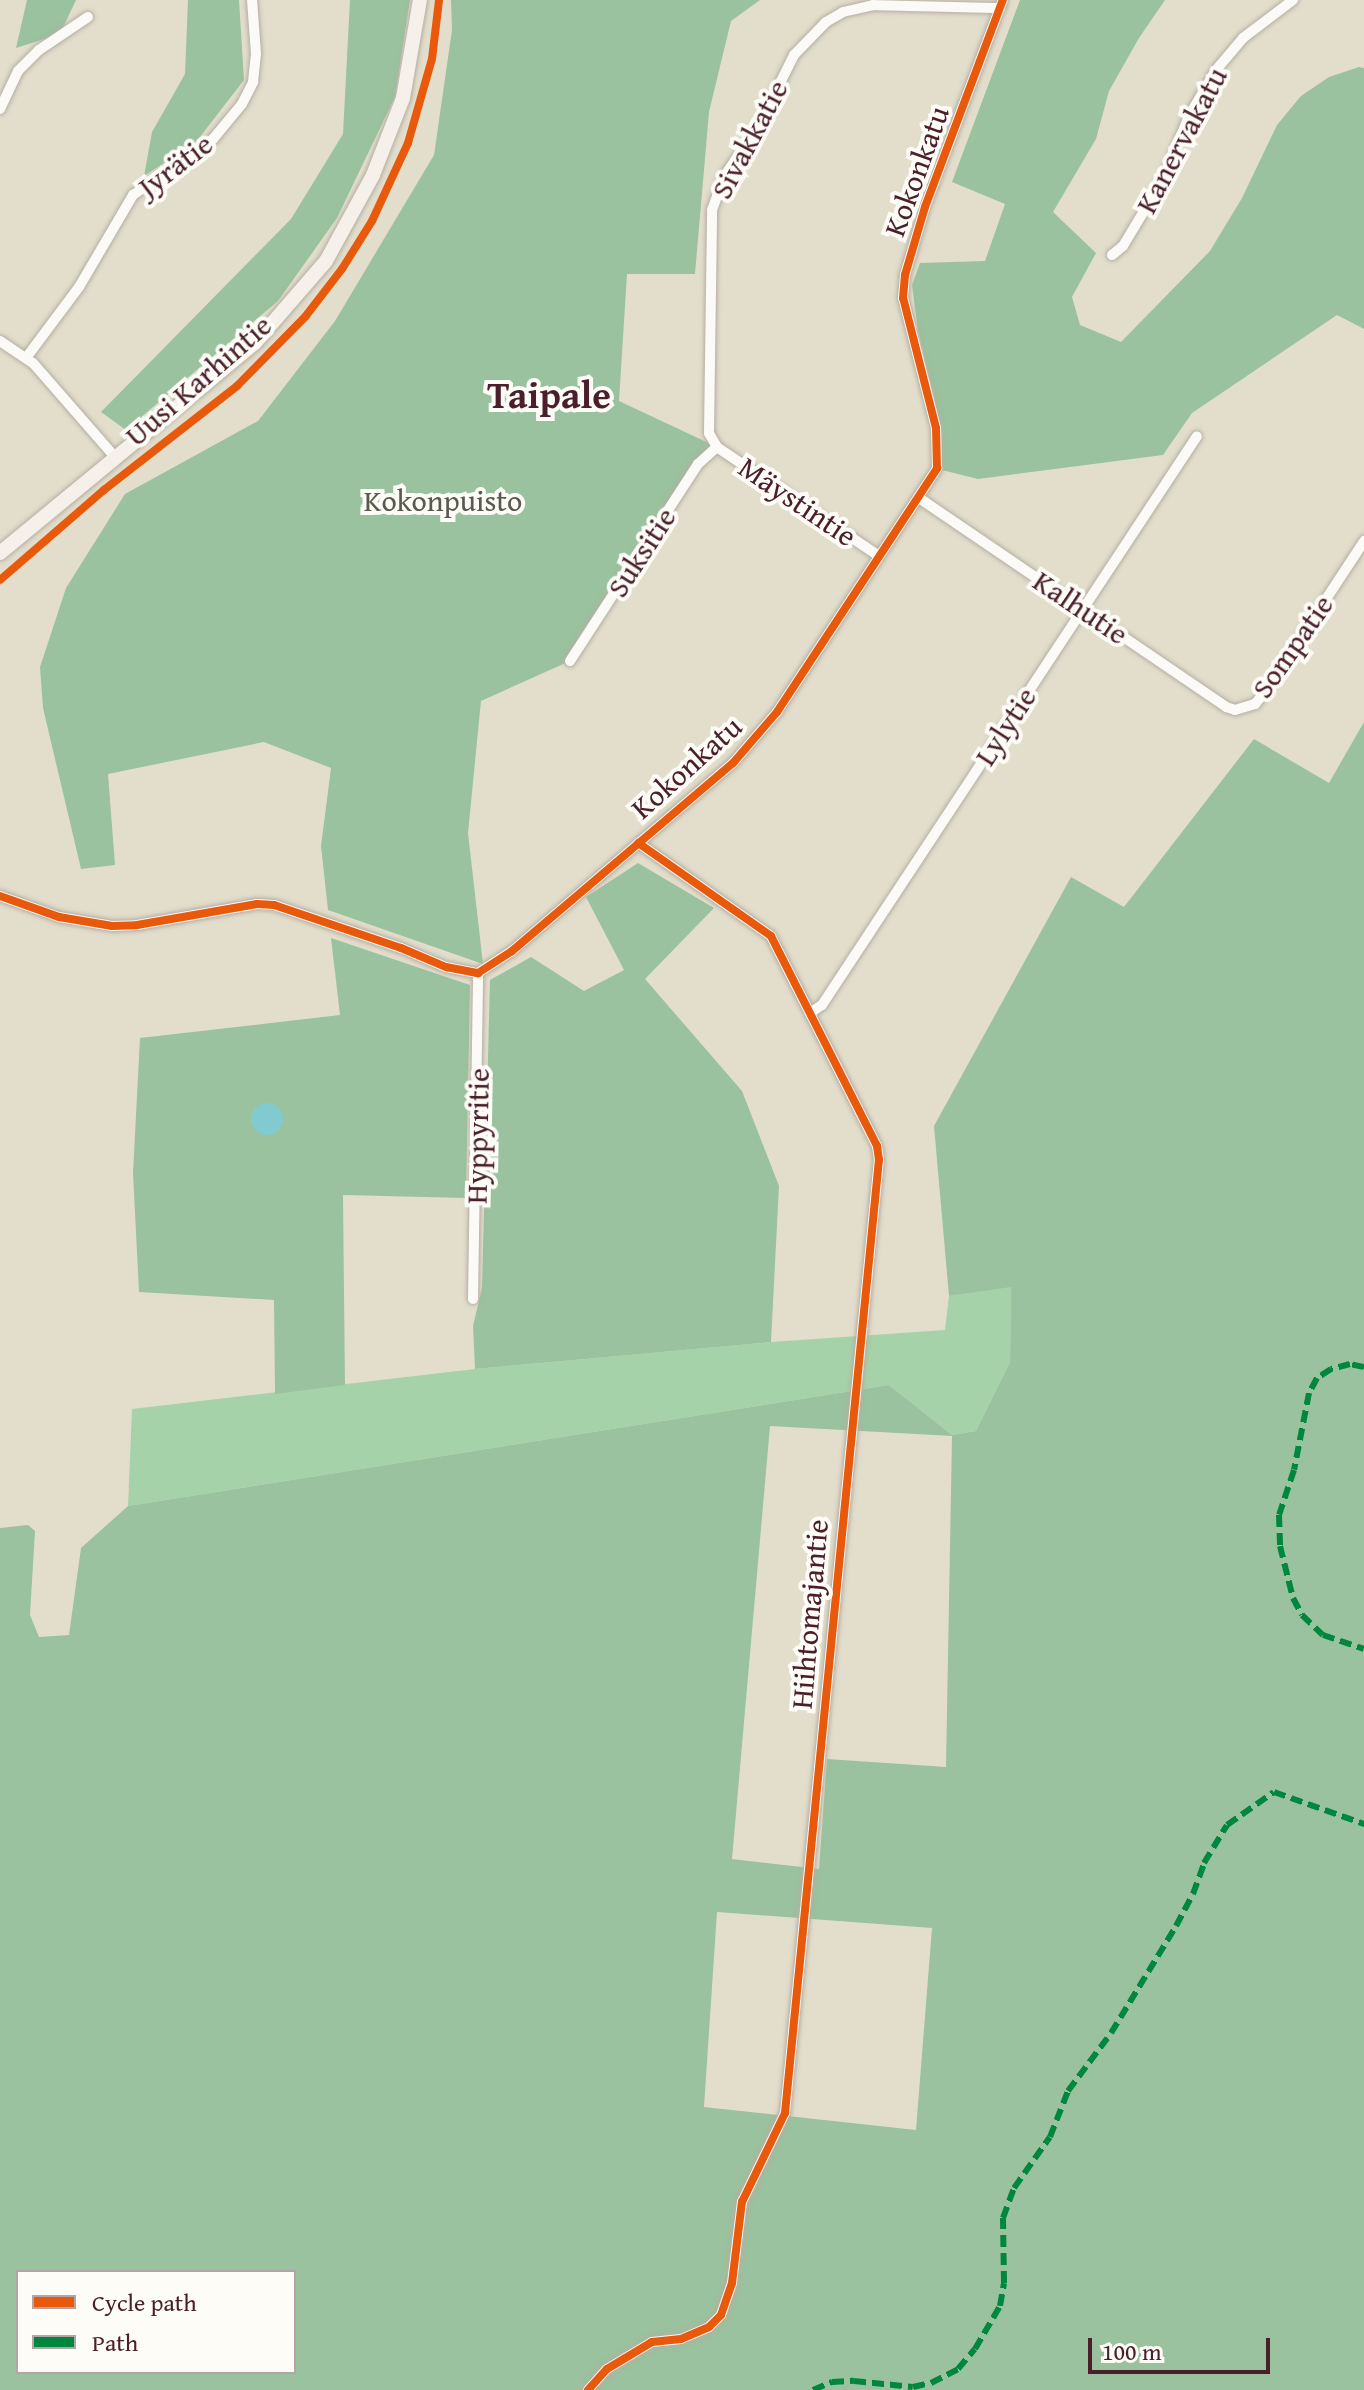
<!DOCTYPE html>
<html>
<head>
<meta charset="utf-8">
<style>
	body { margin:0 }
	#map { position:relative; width:1364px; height:2390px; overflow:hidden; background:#e3decc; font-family:"Gentium Book Plus",serif }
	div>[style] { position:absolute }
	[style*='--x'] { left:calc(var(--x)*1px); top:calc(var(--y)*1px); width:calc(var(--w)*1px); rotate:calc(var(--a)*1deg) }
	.green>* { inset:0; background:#a6d2a9 }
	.forest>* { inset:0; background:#9ac29e }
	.water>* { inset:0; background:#81cbd0 }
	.round { border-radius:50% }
	.roads { filter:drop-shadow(0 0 2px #b5aea3) drop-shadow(0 0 2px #b5aea3) }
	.street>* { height:10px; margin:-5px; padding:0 5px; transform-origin:5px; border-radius:5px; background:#fbfaf7 }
	.secondary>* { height:14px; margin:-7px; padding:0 7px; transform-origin:7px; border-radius:7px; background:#f5f1ea }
	.quiet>* { height:6px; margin-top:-3px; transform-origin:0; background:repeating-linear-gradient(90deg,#00873e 0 12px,transparent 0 18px) }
	.cycleway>* { height:8px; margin:-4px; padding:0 4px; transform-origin:4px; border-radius:4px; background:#e8590c }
	span { translate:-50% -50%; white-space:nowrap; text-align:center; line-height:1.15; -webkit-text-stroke:8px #fdfcf7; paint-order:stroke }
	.street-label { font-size:30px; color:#4a1f2b }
	.park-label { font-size:30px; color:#595a4d }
	.district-label { font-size:38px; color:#4a1f2b; font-weight:700 }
	.legend { position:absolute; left:16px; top:2270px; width:280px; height:104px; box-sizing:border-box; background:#fdfcf7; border:2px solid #b5a4a5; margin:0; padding:10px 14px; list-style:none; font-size:24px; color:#4a1f2b }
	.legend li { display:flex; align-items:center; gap:16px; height:40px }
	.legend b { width:40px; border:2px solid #b5a4a5 }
	.scale { position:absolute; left:1088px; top:2338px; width:182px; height:36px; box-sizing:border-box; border:4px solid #4a1f2b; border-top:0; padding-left:10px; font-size:24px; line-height:28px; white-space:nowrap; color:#4a1f2b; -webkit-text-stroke:6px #fdfcf7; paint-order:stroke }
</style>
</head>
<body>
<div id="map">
	<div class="green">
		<div style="clip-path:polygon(1011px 1286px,1010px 1362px,976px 1431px,952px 1435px,889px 1385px,128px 1506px,132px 1409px,475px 1369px,771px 1342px,945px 1330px,949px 1296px)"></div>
	</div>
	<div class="forest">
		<div style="clip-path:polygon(27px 0,76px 0,60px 34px,16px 48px)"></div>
		<div style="clip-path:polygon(188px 0,239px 0,244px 80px,196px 142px,144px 176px,152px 132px,185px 74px)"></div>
		<div style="clip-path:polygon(350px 0,410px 0,395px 97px,337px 218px,278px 301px,126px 430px,101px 412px,291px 219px,343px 134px)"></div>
		<div style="clip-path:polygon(451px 0,760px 0,731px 21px,709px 112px,695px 274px,627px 274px,619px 401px,717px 447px,698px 464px,570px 661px,481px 701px,468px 833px,483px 964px,328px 910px,321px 846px,331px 768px,264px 742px,108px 774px,115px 865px,81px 869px,43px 708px,40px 667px,66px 588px,125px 494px,258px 421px,335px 321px,434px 155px,452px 30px)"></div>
		<div style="clip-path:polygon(1020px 0,1165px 0,1139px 38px,1109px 91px,1096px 139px,1053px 212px,1096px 253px,1072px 297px,1080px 325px,1121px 342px,1210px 251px,1242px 198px,1277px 125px,1301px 96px,1329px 77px,1359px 67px,1364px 68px,1364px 329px,1337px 315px,1192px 413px,1163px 455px,978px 479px,942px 470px,942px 431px,918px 331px,912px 285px,920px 263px,985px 261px,1005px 204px,952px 182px)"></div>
		<div style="clip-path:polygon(evenodd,1364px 722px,1364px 2390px,0 2390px,0 1528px,28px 1525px,35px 1531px,30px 1615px,39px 1637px,69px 1635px,81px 1548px,128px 1506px,889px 1385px,952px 1435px,976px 1431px,1010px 1362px,1011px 1287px,949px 1296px,934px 1126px,1071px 877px,1124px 907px,1254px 739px,1329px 783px,1364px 722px,770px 1426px,952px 1436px,946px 1767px,827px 1759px,819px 1869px,732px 1859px,770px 1426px,1364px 722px,717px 1912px,932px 1928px,916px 2130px,704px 2107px,717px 1912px,1364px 722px,18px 2272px,294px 2272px,294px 2372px,18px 2372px,18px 2272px)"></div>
		<div style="clip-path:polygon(638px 863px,714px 908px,645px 979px,742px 1091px,779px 1186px,771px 1342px,475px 1369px,473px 1326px,482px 1288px,490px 980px,531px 957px,584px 991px,624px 970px,586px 897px)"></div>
		<div style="clip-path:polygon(331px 938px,470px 985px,466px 1198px,343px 1195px,345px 1385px,275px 1394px,274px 1300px,139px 1292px,133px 1173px,140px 1038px,340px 1015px)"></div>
	</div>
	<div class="water">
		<div class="round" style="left:251px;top:1103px;width:32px;height:32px"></div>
	</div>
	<div class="roads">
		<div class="street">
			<div style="--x:0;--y:109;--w:42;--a:-64.7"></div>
			<div style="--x:18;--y:71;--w:30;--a:-45"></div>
			<div style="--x:39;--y:50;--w:59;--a:-34"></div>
			<div style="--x:1112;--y:255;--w:14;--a:-39"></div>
			<div style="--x:1123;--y:246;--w:82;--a:-59"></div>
			<div style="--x:1165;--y:176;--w:65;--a:-68.2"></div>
			<div style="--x:1189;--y:116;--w:53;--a:-59.6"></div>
			<div style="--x:1216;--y:70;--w:42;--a:-49.8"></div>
			<div style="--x:1243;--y:38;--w:63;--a:-37.2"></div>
			<div style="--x:0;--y:341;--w:40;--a:34"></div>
			<div style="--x:33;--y:363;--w:125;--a:48.9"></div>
			<div style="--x:26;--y:358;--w:89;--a:-53.3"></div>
			<div style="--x:79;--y:287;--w:107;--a:-59.6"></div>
			<div style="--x:133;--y:195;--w:98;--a:-35"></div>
			<div style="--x:213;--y:139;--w:45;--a:-50.4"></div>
			<div style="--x:242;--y:104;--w:25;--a:-63"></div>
			<div style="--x:253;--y:82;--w:28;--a:-84"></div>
			<div style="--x:256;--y:54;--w:54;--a:-94.2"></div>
			<div style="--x:919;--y:498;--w:371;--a:34.2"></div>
			<div style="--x:1226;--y:707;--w:9;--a:18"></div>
			<div style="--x:1235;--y:710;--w:21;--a:-17"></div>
			<div style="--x:1255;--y:704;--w:16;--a:-50"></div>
			<div style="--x:1265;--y:692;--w:181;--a:-56.7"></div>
			<div style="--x:879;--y:556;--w:195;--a:-146.1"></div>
			<div style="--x:717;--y:447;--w:16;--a:-120"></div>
			<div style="--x:709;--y:433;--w:223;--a:-89.2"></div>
			<div style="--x:712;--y:210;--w:37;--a:-70"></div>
			<div style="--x:725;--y:175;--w:56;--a:-55.2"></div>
			<div style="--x:757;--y:129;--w:83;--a:-63.4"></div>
			<div style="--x:794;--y:55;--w:46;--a:-45.9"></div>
			<div style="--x:826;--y:22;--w:20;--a:-30"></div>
			<div style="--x:843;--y:12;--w:31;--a:-13"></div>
			<div style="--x:873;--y:5;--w:127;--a:1.4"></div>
			<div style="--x:570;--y:661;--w:235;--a:-57"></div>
			<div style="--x:698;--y:464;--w:25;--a:-42"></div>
			<div style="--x:0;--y:896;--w:63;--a:19.6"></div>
			<div style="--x:59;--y:917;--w:54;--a:9.6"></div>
			<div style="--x:112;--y:926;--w:25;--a:-2"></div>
			<div style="--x:137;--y:925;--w:122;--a:-9.9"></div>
			<div style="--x:257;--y:904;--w:17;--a:3"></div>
			<div style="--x:274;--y:905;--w:134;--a:18.7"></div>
			<div style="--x:401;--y:948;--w:49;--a:22.9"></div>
			<div style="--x:446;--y:967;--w:33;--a:11"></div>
			<div style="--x:478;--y:973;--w:40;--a:-32.9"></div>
			<div style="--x:512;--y:951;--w:290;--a:-40.4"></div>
			<div style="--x:733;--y:763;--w:67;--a:-49.2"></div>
			<div style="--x:777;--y:712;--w:292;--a:-56.7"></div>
			<div style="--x:937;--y:468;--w:40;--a:-91.4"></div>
			<div style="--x:936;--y:428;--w:134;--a:-104.2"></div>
			<div style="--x:903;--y:298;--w:23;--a:-85"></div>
			<div style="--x:905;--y:275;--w:71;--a:-73.6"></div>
			<div style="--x:925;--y:207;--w:221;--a:-69.4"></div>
			<div style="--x:810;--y:1013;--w:14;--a:-34"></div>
			<div style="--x:822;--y:1005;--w:681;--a:-56.61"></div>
			<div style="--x:473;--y:1299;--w:326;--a:-89.1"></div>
			<div style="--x:588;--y:2390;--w:28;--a:-48"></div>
			<div style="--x:607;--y:2369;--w:52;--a:-31"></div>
			<div style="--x:652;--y:2342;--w:29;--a:-6"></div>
			<div style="--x:681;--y:2339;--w:30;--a:-23"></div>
			<div style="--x:709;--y:2327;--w:17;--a:-45"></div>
			<div style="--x:721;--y:2315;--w:34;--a:-71"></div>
			<div style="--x:732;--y:2283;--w:82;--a:-83"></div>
			<div style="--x:742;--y:2202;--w:99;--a:-64.2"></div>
			<div style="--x:785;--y:2113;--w:958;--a:-84.37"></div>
			<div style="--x:879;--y:1160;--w:14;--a:-98"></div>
			<div style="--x:877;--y:1146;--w:235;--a:-116.8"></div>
			<div style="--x:771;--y:936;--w:162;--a:-145"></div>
		</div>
		<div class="secondary">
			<div style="--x:0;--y:553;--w:330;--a:-39.5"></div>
			<div style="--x:255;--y:343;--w:108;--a:-49.1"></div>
			<div style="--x:326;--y:261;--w:98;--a:-61.3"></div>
			<div style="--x:373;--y:175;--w:83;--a:-68.7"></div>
			<div style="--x:403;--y:98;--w:99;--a:-80.2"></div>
		</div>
	</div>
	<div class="quiet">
		<div style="--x:1364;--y:1367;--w:14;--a:-168"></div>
		<div style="--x:1350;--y:1364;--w:20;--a:165"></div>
		<div style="--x:1331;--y:1369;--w:17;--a:147"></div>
		<div style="--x:1317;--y:1378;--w:17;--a:118"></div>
		<div style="--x:1309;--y:1393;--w:78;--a:101"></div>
		<div style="--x:1294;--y:1470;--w:47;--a:108.4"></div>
		<div style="--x:1279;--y:1515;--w:31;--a:88"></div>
		<div style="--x:1280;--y:1546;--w:54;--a:76"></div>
		<div style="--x:1293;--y:1598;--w:19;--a:62"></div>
		<div style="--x:1302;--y:1615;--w:29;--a:44"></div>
		<div style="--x:1323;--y:1635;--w:43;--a:18.9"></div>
		<div style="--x:813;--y:2390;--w:21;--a:-23"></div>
		<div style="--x:832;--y:2382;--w:22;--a:-3"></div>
		<div style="--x:854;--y:2381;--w:59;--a:5.8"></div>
		<div style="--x:913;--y:2387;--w:18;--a:-13"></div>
		<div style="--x:931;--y:2383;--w:30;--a:-27"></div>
		<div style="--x:958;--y:2369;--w:26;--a:-50"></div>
		<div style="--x:975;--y:2349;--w:50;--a:-59.8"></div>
		<div style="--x:1000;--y:2306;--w:23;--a:-80"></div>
		<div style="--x:1004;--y:2283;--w:65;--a:-90.9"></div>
		<div style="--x:1003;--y:2218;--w:32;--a:-70"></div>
		<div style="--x:1014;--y:2188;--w:62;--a:-54.8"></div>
		<div style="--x:1050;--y:2137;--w:49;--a:-68.6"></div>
		<div style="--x:1068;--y:2091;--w:72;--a:-53.4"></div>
		<div style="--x:1111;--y:2033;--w:125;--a:-58.7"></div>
		<div style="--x:1176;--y:1926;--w:36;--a:-62"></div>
		<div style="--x:1193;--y:1894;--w:33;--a:-70"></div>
		<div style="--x:1204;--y:1863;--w:44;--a:-58.8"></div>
		<div style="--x:1227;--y:1825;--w:57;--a:-35.1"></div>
		<div style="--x:1274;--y:1792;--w:96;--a:19.6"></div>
	</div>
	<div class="cycleway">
		<div style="--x:0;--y:580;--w:138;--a:-40.9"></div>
		<div style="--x:104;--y:490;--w:169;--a:-38"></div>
		<div style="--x:237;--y:386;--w:97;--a:-45.4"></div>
		<div style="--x:305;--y:317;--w:61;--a:-52.4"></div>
		<div style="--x:342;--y:269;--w:57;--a:-58"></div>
		<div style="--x:372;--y:221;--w:86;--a:-65.2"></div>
		<div style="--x:408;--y:143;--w:87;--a:-74.1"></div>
		<div style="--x:432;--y:59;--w:59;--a:-83.2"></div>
		<div style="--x:0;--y:896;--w:63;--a:19.6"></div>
		<div style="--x:59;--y:917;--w:54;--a:9.6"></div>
		<div style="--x:112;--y:926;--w:25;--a:-2"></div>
		<div style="--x:137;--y:925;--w:122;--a:-9.9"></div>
		<div style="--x:257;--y:904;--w:17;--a:3"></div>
		<div style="--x:274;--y:905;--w:134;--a:18.7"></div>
		<div style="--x:401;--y:948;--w:49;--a:22.9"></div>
		<div style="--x:446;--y:967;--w:33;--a:11"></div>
		<div style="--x:478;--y:973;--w:40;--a:-32.9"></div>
		<div style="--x:512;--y:951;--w:290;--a:-40.4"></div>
		<div style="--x:733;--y:763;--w:67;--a:-49.2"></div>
		<div style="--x:777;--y:712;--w:292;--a:-56.7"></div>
		<div style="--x:937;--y:468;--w:40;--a:-91.4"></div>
		<div style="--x:936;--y:428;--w:134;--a:-104.2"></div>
		<div style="--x:903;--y:298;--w:23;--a:-85"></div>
		<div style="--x:905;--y:275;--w:71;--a:-73.6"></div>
		<div style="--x:925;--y:207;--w:221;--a:-69.4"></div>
		<div style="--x:588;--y:2390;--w:28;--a:-48"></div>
		<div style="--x:607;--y:2369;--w:52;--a:-31"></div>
		<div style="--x:652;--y:2342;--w:29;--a:-6"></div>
		<div style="--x:681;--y:2339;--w:30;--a:-23"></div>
		<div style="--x:709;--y:2327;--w:17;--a:-45"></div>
		<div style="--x:721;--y:2315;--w:34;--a:-71"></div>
		<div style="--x:732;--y:2283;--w:82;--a:-83"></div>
		<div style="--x:742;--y:2202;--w:99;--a:-64.2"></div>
		<div style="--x:785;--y:2113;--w:958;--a:-84.37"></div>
		<div style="--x:879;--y:1160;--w:14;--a:-98"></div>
		<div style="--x:877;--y:1146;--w:235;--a:-116.8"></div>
		<div style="--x:771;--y:936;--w:162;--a:-145"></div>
	</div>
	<div class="street-label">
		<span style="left:749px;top:139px;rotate:-62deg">Sivakkatie</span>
		<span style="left:1181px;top:140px;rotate:-62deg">Kanervakatu</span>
		<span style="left:175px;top:165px;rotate:-37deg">Jyrätie</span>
		<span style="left:916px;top:171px;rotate:-70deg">Kokonkatu</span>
		<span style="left:198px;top:380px;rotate:-41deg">Uusi Karhintie</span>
		<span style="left:798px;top:501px;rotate:34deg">Mäystintie</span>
		<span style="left:641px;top:552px;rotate:-57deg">Suksitie</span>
		<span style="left:1081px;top:607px;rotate:34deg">Kalhutie</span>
		<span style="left:1292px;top:646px;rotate:-55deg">Sompatie</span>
		<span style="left:1005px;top:726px;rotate:-57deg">Lylytie</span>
		<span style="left:686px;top:767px;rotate:-42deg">Kokonkatu</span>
		<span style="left:477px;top:1136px;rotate:-89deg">Hyppyritie</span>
		<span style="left:809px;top:1614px;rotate:-85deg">Hiihtomajantie</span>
	</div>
	<div class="park-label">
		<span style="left:443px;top:500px">Kokonpuisto</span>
	</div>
	<div class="district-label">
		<span style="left:549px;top:395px">Taipale</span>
	</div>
	<ul class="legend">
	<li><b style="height:10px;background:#e8590c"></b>Cycle path</li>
	<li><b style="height:10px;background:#00873e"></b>Path</li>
	</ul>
	<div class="scale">100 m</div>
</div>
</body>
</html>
